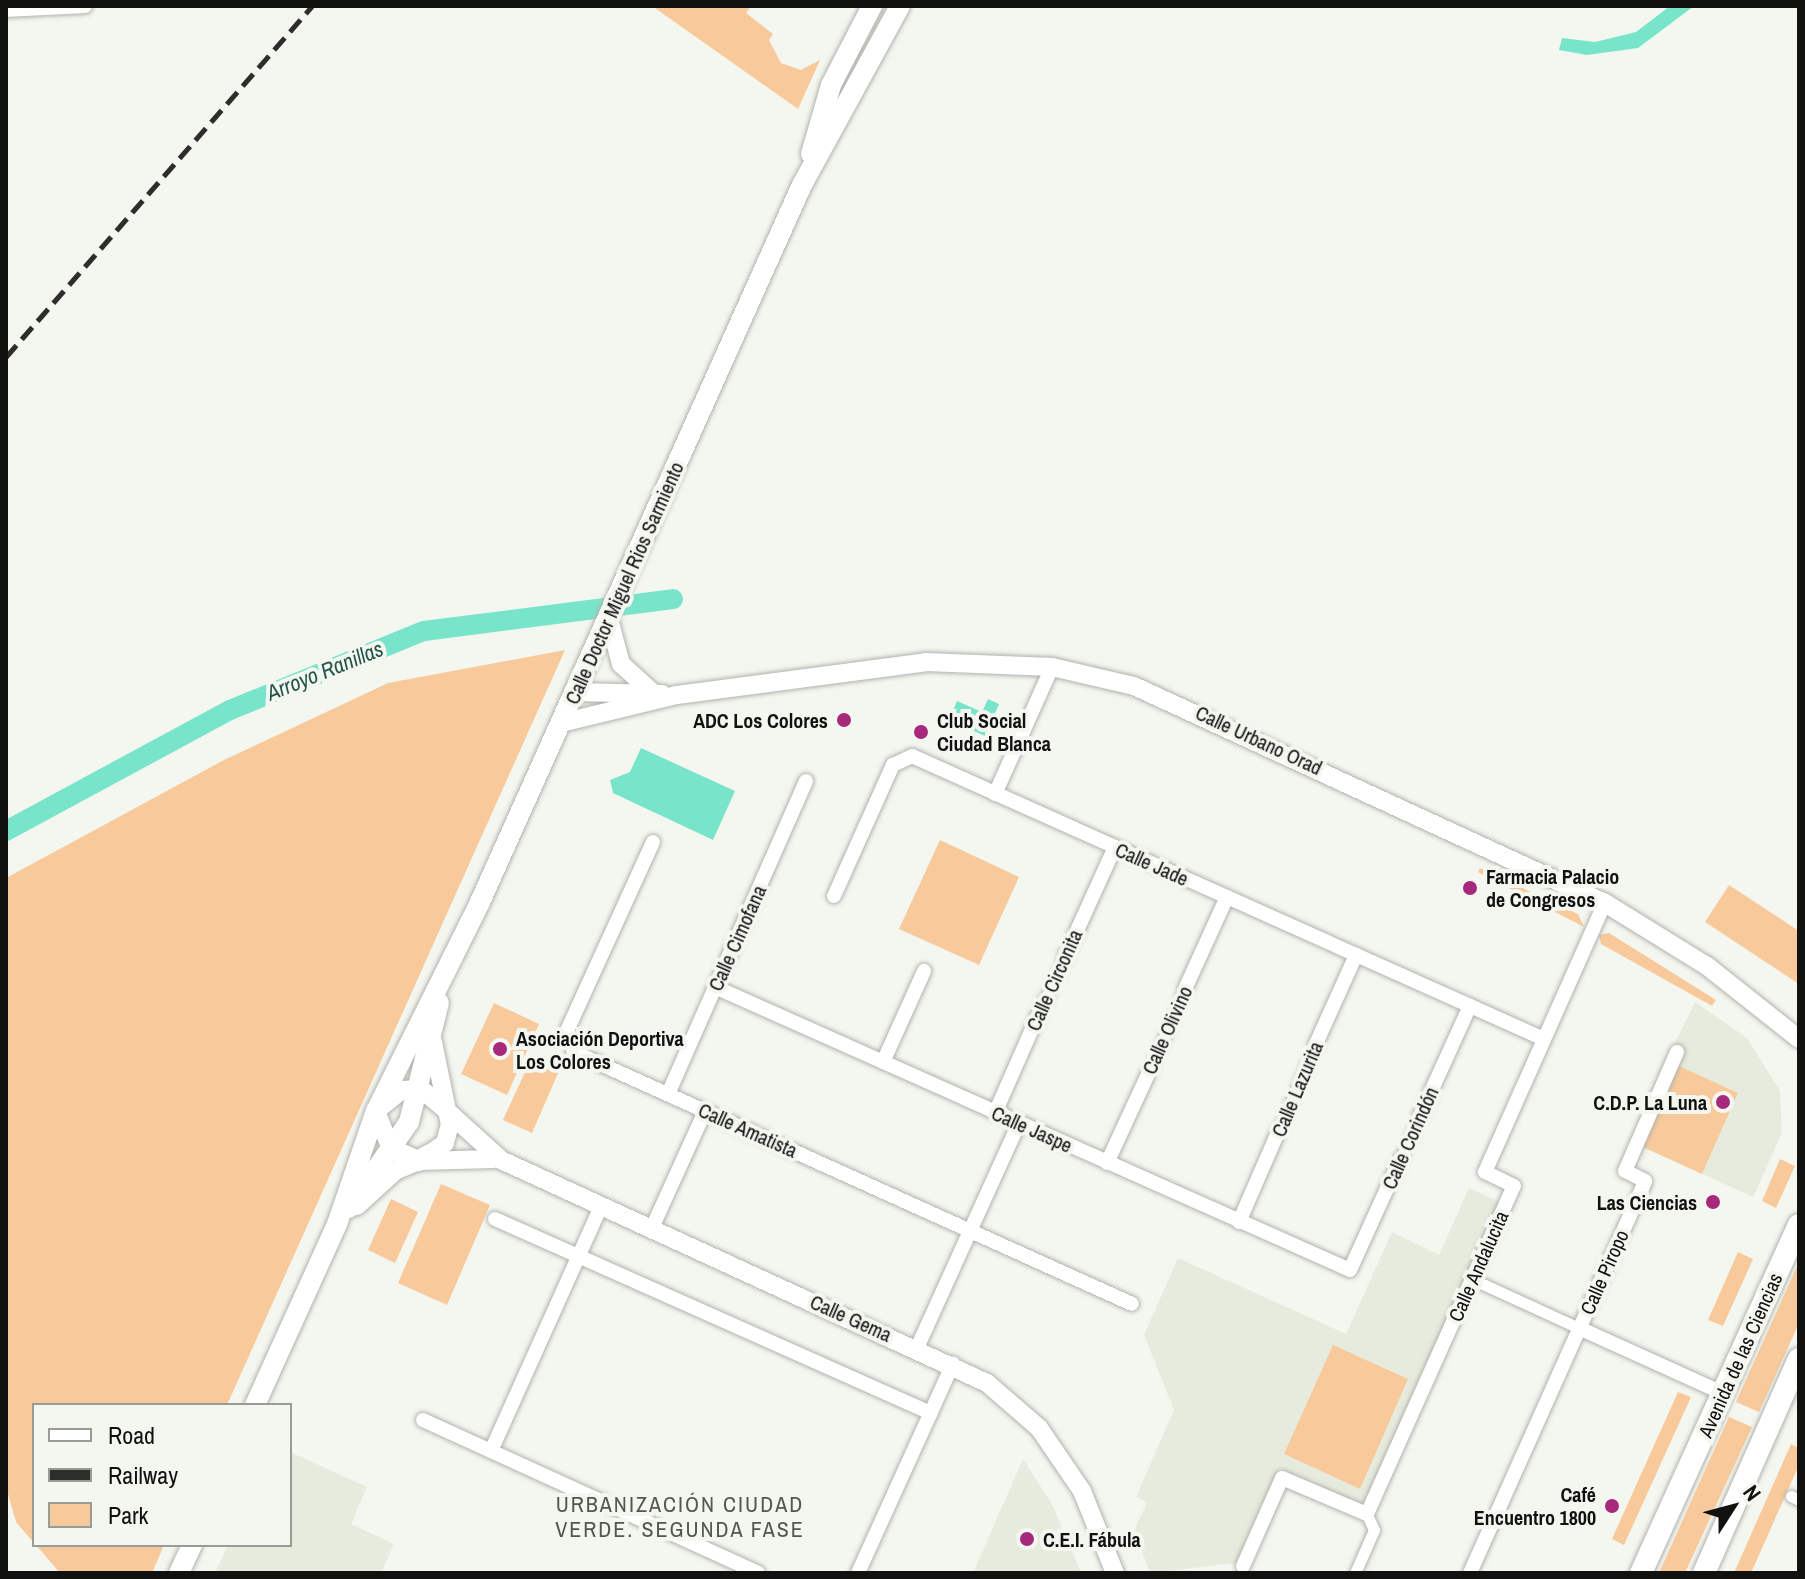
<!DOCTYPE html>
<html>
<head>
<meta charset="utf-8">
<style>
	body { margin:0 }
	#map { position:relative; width:1805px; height:1579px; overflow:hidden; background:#f4f6f0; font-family:"Archivo Narrow",sans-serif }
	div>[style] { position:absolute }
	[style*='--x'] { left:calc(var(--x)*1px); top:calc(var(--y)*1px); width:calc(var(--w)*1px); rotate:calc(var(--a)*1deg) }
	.built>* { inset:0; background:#e7ebde }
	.green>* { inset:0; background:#f8ca9b }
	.water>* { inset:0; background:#78e5cb }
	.canal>* { height:20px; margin:-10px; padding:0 10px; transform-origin:10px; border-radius:10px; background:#78e5cb }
	.roads { filter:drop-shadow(0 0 2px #b1b3ad) drop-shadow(0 0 2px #b1b3ad) }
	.pedestrian>* { height:11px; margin:-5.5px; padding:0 5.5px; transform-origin:5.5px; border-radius:5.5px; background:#fff }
	.minor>* { height:14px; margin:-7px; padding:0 7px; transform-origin:7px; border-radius:7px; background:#fff }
	.tertiary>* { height:18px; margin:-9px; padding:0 9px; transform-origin:9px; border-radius:9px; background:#fff }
	.secondary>* { height:20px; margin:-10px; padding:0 10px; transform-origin:10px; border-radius:10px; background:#fff }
	.primary>* { height:22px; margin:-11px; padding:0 11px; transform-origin:11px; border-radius:11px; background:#fff }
	.rail>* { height:5px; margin-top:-2.5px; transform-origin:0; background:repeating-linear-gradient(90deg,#2d2e2c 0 16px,transparent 0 24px) }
	.dots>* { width:22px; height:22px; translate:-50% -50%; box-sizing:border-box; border:4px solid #f4f6f0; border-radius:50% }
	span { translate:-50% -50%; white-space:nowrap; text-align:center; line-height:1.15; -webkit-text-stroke:8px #f4f6f0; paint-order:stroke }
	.street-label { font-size:20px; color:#111210 }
	.poi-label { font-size:20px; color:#111210; font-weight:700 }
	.right { translate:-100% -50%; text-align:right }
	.left { translate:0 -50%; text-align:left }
	.water-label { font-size:22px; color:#26554b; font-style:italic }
	.neighbourhood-label { font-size:22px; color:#545650; letter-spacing:2px }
	.frame { position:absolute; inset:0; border:8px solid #111210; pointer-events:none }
	.legend { position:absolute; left:32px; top:1403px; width:260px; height:144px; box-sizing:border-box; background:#f4f6f0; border:2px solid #999b96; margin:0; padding:10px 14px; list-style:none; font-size:24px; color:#111210 }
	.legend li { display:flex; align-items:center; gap:16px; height:40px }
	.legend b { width:40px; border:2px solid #999b96 }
	.north { position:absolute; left:1693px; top:1467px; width:80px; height:80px; -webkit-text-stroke:6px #f4f6f0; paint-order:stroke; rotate:54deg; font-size:22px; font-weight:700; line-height:32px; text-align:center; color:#111210 }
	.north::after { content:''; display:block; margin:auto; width:28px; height:36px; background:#111210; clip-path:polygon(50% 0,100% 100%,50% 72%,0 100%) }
</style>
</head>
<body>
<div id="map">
	<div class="built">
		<div style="clip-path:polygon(1695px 1002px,1747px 1038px,1780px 1091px,1782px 1133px,1753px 1197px,1643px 1147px,1685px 1053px,1673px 1047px)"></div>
		<div style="clip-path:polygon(1469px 1188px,1500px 1202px,1364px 1505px,1279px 1468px,1236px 1563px,1150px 1573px,1134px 1530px,1147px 1503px,1136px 1497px,1174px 1410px,1144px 1335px,1178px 1258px,1346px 1334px,1392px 1232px,1439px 1255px)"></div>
		<div style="clip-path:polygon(290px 1452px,367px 1487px,351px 1524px,394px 1544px,381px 1573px,215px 1573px,228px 1545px,290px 1545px)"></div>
		<div style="clip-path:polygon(1023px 1459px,1053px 1506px,1081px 1573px,973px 1573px)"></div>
	</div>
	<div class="green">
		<div style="clip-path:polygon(652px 6px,751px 6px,746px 13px,773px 34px,769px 40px,781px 63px,801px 70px,820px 60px,798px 109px)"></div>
		<div style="clip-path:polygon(565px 650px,227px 1405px,34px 1405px,34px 1543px,16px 1522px,6px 1487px,6px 878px,224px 760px,388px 683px)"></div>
		<div style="clip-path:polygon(940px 840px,1019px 877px,979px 965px,899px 929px)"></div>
		<div style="clip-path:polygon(1480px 868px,1578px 914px,1584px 927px,1478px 872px)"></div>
		<div style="clip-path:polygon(1729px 885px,1799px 931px,1799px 984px,1705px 922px)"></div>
		<div style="clip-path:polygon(1609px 933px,1716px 1000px,1712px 1006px,1601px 944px,1599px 935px)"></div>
		<div style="clip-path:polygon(494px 1003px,539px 1024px,507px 1095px,461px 1074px)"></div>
		<div style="clip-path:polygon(531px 1059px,559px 1071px,532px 1133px,503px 1120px)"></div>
		<div style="clip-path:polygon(1679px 1066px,1738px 1093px,1702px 1174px,1643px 1147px)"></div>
		<div style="clip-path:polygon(1780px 1159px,1795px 1166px,1776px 1208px,1762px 1201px)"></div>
		<div style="clip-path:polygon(441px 1184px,490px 1205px,447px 1305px,398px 1283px)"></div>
		<div style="clip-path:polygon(391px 1199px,418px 1212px,395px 1263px,368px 1250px)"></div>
		<div style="clip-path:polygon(1738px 1252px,1753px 1259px,1723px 1326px,1708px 1320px)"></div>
		<div style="clip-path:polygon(1799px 1262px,1799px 1323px,1759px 1412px,1736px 1402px)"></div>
		<div style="clip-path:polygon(1333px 1345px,1408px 1379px,1360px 1489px,1284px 1454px)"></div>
		<div style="clip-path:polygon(1678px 1392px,1691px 1397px,1624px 1545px,1612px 1539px)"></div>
		<div style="clip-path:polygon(1729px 1417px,1752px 1427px,1685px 1573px,1659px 1573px)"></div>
		<div style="clip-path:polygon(1791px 1444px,1799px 1448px,1799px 1465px,1751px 1573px,1734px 1573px)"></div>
		<div style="clip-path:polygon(36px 1545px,164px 1545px,152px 1573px,60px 1573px)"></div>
	</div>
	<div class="water">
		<div style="clip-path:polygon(1670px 6px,1694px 6px,1638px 48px,1587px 55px,1559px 50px,1562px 38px,1595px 42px,1636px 32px)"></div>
		<div style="clip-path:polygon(988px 699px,999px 704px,985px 736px,949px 720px,957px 701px,982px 712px)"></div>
		<div style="clip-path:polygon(641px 748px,735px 791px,713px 840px,613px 793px,610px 780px,630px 772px)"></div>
	</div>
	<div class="canal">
		<div style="--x:6;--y:831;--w:255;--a:-28.4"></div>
		<div style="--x:230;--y:710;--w:209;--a:-22.2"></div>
		<div style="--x:424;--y:631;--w:251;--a:-7.3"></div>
	</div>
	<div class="roads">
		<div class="pedestrian">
			<div style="--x:1044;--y:1002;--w:50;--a:-65"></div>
			<div style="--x:1150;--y:1070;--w:88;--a:-66.6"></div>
			<div style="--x:1279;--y:1130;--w:91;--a:-66.8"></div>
			<div style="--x:1400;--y:1160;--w:48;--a:-65.6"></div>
			<div style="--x:1472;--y:1279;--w:118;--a:24.6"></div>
			<div style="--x:1791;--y:1496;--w:9;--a:27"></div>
			<div style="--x:1355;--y:1573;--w:47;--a:-66.2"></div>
			<div style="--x:1374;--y:1530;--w:17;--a:-114"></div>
		</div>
		<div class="minor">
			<div style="--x:6;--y:10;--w:79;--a:-2.9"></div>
			<div style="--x:995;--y:794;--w:139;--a:-65.8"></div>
			<div style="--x:653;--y:842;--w:208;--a:114.5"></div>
			<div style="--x:567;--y:1031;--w:22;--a:72"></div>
			<div style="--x:574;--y:1052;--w:612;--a:24.3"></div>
			<div style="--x:834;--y:896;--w:144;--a:-65.8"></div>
			<div style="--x:893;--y:765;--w:21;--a:-25"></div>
			<div style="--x:912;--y:756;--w:692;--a:24.12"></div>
			<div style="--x:1065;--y:957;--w:121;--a:-65.6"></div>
			<div style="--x:715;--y:987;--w:695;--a:24.02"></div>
			<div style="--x:1350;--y:1270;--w:121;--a:-65.6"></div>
			<div style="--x:1185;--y:989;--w:101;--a:-65.5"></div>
			<div style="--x:1315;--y:1046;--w:100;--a:-65.7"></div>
			<div style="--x:883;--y:1062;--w:100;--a:-65.7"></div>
			<div style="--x:668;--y:1094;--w:342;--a:-66.2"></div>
			<div style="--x:995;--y:1113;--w:121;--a:-66.2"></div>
			<div style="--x:1420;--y:1116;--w:121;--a:-65.6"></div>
			<div style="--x:1107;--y:1163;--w:102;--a:-65.2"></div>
			<div style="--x:495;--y:1219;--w:477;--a:24"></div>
			<div style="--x:1239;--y:1222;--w:100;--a:-66.5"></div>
			<div style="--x:652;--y:1228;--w:128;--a:-65.6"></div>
			<div style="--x:1579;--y:1328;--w:157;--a:24.4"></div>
			<div style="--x:917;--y:1348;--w:247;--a:-65.6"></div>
			<div style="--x:423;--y:1420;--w:368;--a:24.5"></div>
			<div style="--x:491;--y:1451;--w:269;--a:-65.8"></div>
			<div style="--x:1243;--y:1566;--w:96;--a:-66.1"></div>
			<div style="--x:1282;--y:1478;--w:92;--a:23"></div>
			<div style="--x:1367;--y:1514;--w:359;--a:-65.9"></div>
			<div style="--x:1514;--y:1186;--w:32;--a:-154"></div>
			<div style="--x:1485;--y:1172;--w:295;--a:-66"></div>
			<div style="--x:858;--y:1573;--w:230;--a:-65.6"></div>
			<div style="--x:1470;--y:1573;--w:429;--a:-65.9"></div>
			<div style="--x:1645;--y:1181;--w:22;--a:-153"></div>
			<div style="--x:1625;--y:1171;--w:130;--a:-66.4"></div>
		</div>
		<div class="tertiary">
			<div style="--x:609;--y:619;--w:47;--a:75.1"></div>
			<div style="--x:621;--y:664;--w:43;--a:42.2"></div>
			<div style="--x:575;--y:692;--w:87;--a:1.3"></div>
			<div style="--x:561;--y:723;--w:119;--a:-13.6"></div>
			<div style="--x:677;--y:695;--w:251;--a:-7.5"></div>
			<div style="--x:926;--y:662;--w:126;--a:2.3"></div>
			<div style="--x:1052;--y:667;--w:84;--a:13"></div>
			<div style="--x:1134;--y:686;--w:519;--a:24.74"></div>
			<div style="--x:1605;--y:903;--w:120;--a:31.7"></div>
			<div style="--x:1707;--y:966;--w:117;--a:38.4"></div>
			<div style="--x:433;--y:1042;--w:70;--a:78.5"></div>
			<div style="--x:447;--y:1111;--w:73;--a:42.2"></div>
			<div style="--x:501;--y:1160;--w:535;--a:24.65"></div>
			<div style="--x:987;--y:1383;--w:69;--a:40.9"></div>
			<div style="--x:1039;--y:1428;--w:76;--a:55.7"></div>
			<div style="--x:1082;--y:1491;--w:88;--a:68.1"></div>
			<div style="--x:391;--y:1149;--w:41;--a:-111.5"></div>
			<div style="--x:376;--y:1111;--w:33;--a:-39"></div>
			<div style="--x:402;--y:1090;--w:19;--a:-3"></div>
			<div style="--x:421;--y:1089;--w:34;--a:40"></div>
			<div style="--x:447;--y:1111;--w:13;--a:77"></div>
			<div style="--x:450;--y:1124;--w:20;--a:105"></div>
			<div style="--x:445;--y:1143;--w:21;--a:145"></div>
			<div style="--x:357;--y:1206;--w:52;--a:-42.6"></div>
			<div style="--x:395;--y:1171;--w:25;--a:-23"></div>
			<div style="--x:418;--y:1161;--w:76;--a:-1.5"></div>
		</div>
		<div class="secondary">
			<div style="--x:811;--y:154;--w:72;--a:-73.8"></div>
			<div style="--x:831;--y:85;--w:89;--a:-62.6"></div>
			<div style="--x:391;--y:1149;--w:30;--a:24"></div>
			<div style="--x:418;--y:1161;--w:12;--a:-31"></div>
			<div style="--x:349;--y:1208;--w:105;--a:-55.1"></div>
			<div style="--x:409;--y:1122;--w:123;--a:-75.9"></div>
			<div style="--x:255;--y:1405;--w:199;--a:-65.6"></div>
			<div style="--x:337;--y:1224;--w:120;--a:-71"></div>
			<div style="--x:376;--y:1111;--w:233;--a:-63.5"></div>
			<div style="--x:480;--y:902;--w:786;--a:-65.82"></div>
			<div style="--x:802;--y:185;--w:204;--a:-61.3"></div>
			<div style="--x:179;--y:1573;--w:31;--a:-65"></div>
		</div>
		<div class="primary">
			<div style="--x:1641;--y:1573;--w:382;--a:-65.6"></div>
			<div style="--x:1704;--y:1573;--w:234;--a:-66.1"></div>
		</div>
	</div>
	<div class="rail">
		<div style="--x:6;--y:357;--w:466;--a:-48.9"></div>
	</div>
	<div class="dots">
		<div style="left:844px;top:720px;background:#a6297b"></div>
		<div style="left:921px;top:732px;background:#a6297b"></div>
		<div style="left:1470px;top:888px;background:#a6297b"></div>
		<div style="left:500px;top:1049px;background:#a6297b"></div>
		<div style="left:1723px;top:1102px;background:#a6297b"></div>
		<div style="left:1713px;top:1202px;background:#a6297b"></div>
		<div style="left:1612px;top:1506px;background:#a6297b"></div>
		<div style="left:1027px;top:1539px;background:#a6297b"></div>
	</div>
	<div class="street-label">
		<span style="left:624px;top:583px;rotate:-66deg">Calle Doctor Miguel Rios Sarmiento</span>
		<span style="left:1259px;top:740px;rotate:25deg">Calle Urbano Orad</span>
		<span style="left:1152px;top:864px;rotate:24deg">Calle Jade</span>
		<span style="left:737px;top:938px;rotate:-66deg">Calle Cimofana</span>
		<span style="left:1054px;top:980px;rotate:-66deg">Calle Circonita</span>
		<span style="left:1167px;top:1030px;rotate:-66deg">Calle Olivino</span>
		<span style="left:1297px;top:1089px;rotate:-67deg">Calle Lazurita</span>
		<span style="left:1032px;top:1129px;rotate:24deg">Calle Jaspe</span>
		<span style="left:748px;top:1130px;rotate:24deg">Calle Amatista</span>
		<span style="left:1410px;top:1138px;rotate:-66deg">Calle Corindón</span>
		<span style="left:1478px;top:1266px;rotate:-66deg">Calle Andalucita</span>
		<span style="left:1604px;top:1272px;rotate:-66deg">Calle Piropo</span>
		<span style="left:851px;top:1318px;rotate:24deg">Calle Gema</span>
		<span style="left:1740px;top:1355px;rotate:-66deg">Avenida de las Ciencias</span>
	</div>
	<div class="poi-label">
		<span class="right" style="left:828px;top:720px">ADC Los Colores</span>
		<span class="left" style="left:937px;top:732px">Club Social<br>Ciudad Blanca</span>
		<span class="left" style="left:1486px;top:888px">Farmacia Palacio<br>de Congresos</span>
		<span class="left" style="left:516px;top:1050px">Asociación Deportiva<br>Los Colores</span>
		<span class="right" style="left:1707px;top:1102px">C.D.P. La Luna</span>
		<span class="right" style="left:1697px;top:1202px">Las Ciencias</span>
		<span class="right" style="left:1596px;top:1506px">Café<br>Encuentro 1800</span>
		<span class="left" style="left:1043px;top:1539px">C.E.I. Fábula</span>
	</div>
	<div class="water-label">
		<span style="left:325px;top:671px;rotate:-22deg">Arroyo Ranillas</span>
	</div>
	<div class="neighbourhood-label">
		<span style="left:680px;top:1517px">URBANIZACIÓN CIUDAD<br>VERDE. SEGUNDA FASE</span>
	</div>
	<div class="frame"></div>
	<ul class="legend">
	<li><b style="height:10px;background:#fff"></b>Road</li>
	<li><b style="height:10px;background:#2d2e2c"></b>Railway</li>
	<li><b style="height:22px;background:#f8ca9b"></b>Park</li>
	</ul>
	<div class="north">N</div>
</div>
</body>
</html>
